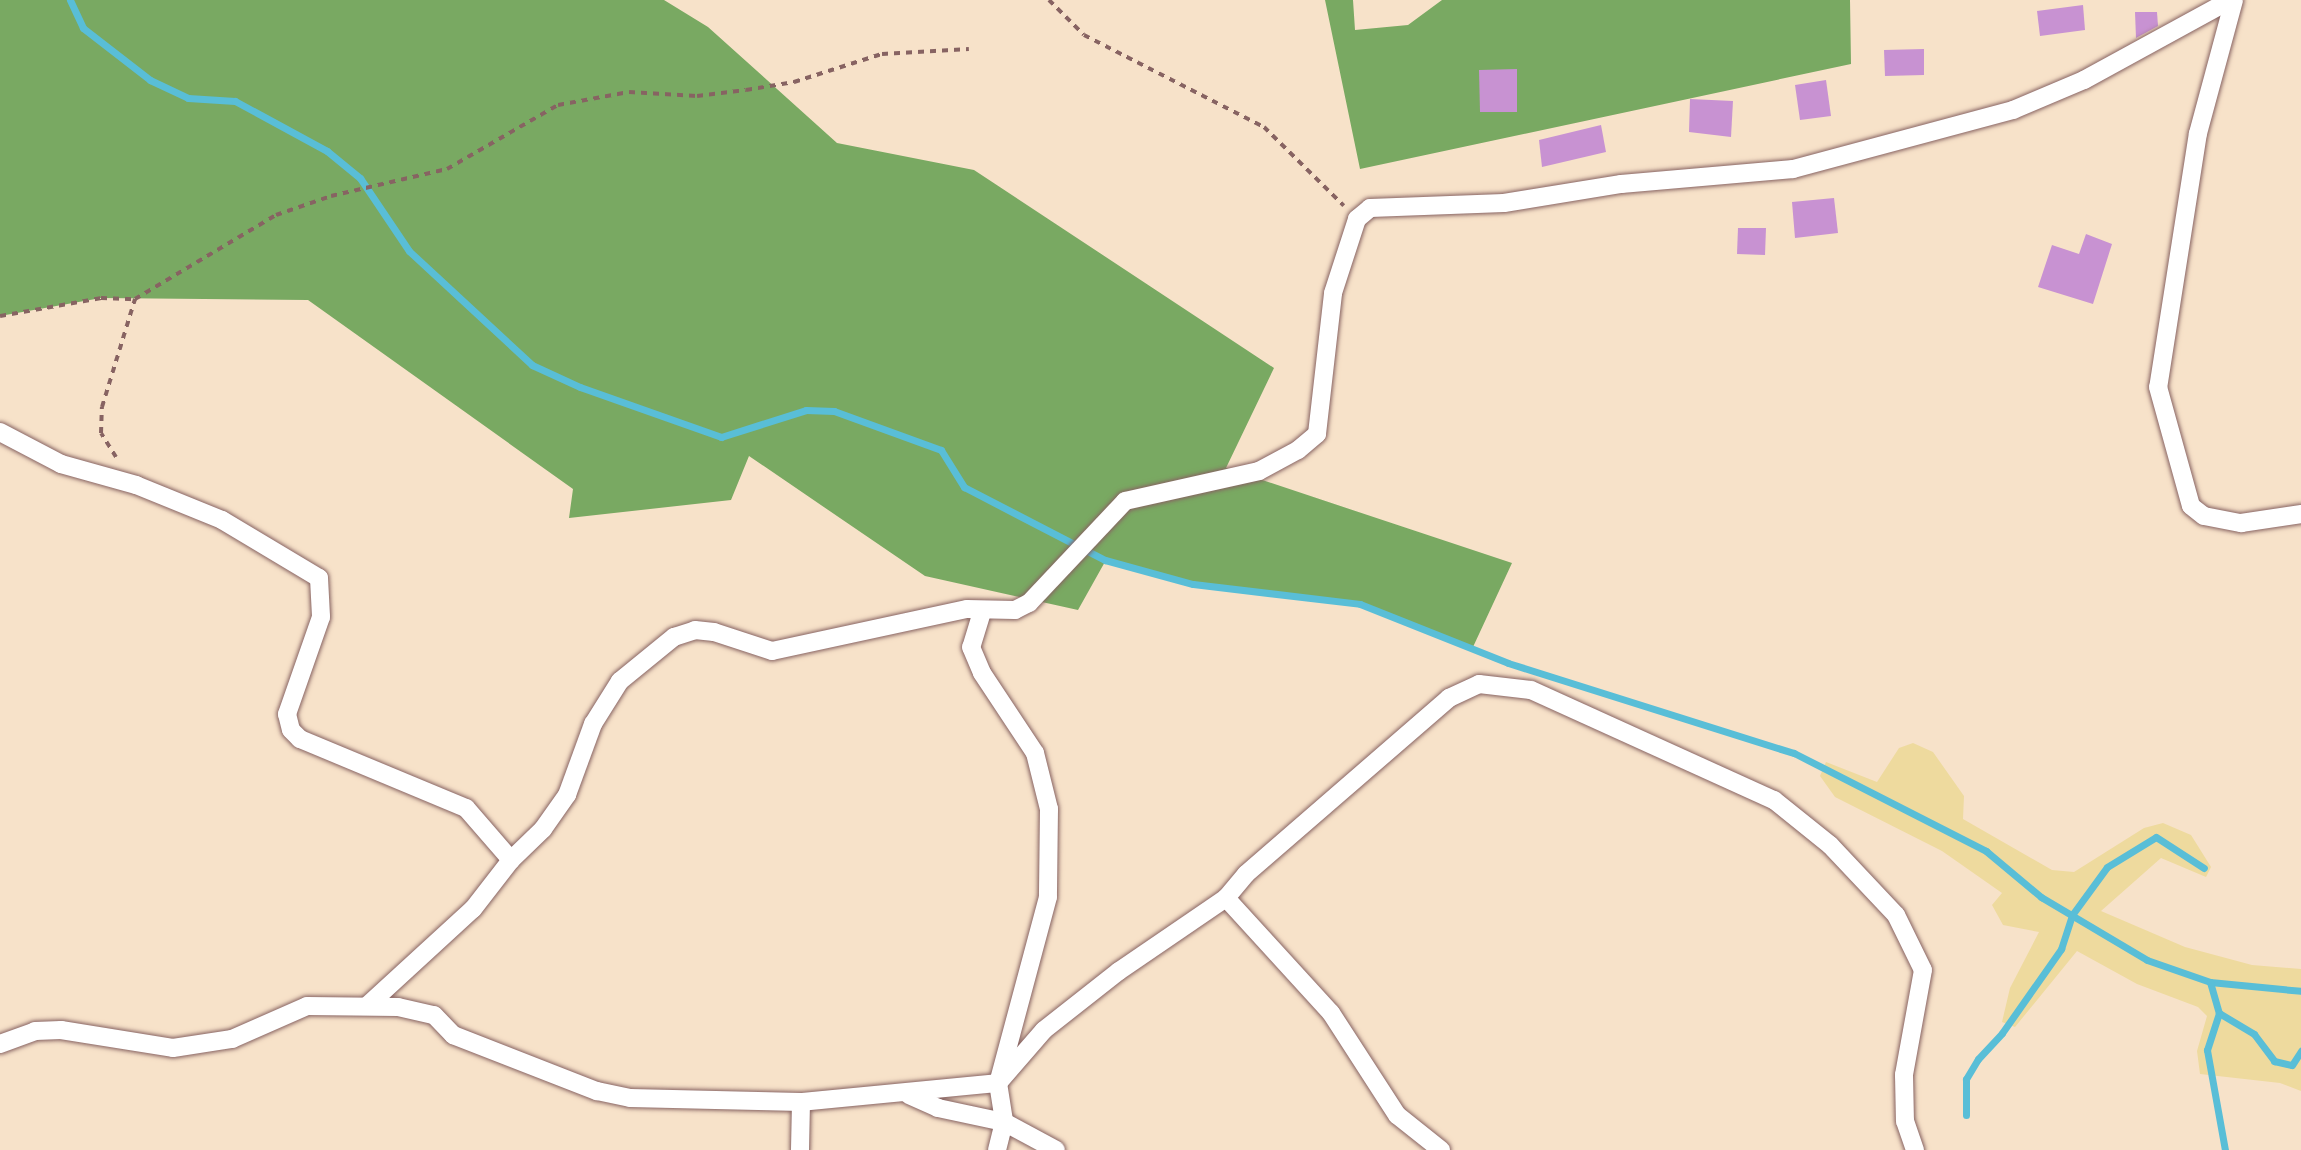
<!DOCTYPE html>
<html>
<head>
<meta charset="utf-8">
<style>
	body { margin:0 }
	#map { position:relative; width:2301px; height:1150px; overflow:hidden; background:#f7e2c9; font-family:"IM FELL French Canon",serif }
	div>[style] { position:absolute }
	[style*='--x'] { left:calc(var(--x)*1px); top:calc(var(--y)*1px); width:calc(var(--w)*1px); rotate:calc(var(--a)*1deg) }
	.forest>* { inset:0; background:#79a962 }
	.sand>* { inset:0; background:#eeda9e }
	.stream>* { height:7px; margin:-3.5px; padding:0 3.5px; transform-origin:3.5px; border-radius:3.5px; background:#59bed7 }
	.building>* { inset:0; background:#c892d2 }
	.path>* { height:4px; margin-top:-2px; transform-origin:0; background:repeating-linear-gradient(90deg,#876362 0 6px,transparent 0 12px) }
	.roads { filter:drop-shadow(0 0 2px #876362) drop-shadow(0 0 2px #876362) }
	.street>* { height:18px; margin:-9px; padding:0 9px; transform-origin:9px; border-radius:9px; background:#fff }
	span { translate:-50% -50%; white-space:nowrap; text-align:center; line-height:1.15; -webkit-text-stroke:6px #fcf5e5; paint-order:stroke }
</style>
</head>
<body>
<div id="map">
	<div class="forest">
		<div style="clip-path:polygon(0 0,664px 0,708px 27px,837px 143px,974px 170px,1274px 368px,1226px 468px,1512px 563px,1473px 647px,1360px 604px,1193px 584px,1106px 560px,1078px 610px,925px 576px,749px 456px,731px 500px,569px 518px,573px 489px,308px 300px,101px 298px,0 316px)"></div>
		<div style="clip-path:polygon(1325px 0,1353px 0,1355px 30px,1408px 25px,1442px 0,1850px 0,1851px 64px,1360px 169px)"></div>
	</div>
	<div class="sand">
		<div style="clip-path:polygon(1913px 743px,1933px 752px,1964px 796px,1963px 819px,2052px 870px,2074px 872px,2144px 828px,2163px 823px,2191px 835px,2211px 867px,2206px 877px,2161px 858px,2101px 911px,2185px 947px,2252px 965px,2301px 969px,2301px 1091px,2280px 1083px,2200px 1074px,2197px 1051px,2207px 1016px,2198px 1007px,2137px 984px,2077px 951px,2015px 1027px,2002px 1022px,2010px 988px,2039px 932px,2003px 925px,1992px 905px,2002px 893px,1942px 851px,1835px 797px,1820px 776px,1826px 762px,1877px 782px,1899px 748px)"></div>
	</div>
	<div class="stream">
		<div style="--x:70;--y:0;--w:31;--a:65"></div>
		<div style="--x:83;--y:28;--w:85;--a:37.8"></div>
		<div style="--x:150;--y:80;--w:42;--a:25.3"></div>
		<div style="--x:188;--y:98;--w:47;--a:3.7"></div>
		<div style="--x:235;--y:101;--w:105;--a:28.5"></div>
		<div style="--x:327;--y:151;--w:43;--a:39.3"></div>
		<div style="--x:360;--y:178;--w:88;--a:56.1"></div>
		<div style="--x:409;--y:251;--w:168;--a:42.8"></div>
		<div style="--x:532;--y:365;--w:53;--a:24.6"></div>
		<div style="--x:580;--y:387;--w:150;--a:19.5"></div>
		<div style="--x:721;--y:437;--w:89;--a:-17.6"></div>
		<div style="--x:806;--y:410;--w:28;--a:2"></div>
		<div style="--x:834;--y:411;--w:114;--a:20"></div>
		<div style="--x:941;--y:450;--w:44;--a:58.1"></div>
		<div style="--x:964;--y:487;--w:159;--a:27.4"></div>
		<div style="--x:1105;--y:560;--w:91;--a:15.3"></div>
		<div style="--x:1193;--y:584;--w:168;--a:6.8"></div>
		<div style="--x:1360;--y:604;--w:159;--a:21.7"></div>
		<div style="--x:1508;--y:663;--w:300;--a:17.5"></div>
		<div style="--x:1794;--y:753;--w:216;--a:27"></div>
		<div style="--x:1986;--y:851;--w:72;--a:39.9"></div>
		<div style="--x:2041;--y:897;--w:123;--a:30.7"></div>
		<div style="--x:2147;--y:960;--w:67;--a:19.2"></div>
		<div style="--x:2210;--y:982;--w:91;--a:5.6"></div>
		<div style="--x:2210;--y:982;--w:32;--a:74"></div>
		<div style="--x:2219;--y:1013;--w:41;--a:31"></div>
		<div style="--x:2254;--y:1034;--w:34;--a:53"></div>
		<div style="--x:2274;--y:1061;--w:18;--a:13"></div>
		<div style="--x:2292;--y:1065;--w:17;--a:-57"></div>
		<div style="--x:2219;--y:1013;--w:39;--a:108"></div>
		<div style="--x:2207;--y:1050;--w:102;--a:79.8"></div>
		<div style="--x:1966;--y:1115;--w:36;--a:-90"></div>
		<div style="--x:1966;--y:1079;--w:23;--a:-59"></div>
		<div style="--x:1978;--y:1059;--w:35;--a:-47"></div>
		<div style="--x:2002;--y:1033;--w:103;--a:-54.9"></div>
		<div style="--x:2061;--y:949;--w:36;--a:-72"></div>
		<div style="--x:2072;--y:915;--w:59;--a:-53.9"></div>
		<div style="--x:2107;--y:867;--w:57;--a:-31.5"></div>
		<div style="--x:2156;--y:837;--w:57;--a:32.9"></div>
	</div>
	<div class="building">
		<div style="clip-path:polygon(2083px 5px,2085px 30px,2040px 36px,2037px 11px)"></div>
		<div style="clip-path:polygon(2135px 12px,2157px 12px,2158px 26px,2136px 38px)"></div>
		<div style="clip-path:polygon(1924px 49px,1924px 75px,1885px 76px,1884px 50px)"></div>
		<div style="clip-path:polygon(1517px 69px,1517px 112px,1480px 112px,1479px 70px)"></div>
		<div style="clip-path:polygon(1826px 80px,1831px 116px,1800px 120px,1795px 85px)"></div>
		<div style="clip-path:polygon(1690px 99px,1733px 101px,1731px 137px,1689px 132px)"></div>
		<div style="clip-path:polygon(1601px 125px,1606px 152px,1542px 167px,1539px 140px)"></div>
		<div style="clip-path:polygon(1834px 198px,1838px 233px,1795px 238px,1792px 202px)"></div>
		<div style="clip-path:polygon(1738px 228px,1766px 228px,1765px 255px,1737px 254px)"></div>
		<div style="clip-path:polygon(2086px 234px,2112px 244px,2093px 304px,2038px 287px,2052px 245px,2079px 254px)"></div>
	</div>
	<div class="path">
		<div style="--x:1049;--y:0;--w:49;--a:45"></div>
		<div style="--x:1084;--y:35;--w:202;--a:27.1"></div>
		<div style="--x:1264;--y:127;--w:112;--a:44.6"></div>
		<div style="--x:0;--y:316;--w:103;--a:-10.1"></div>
		<div style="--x:101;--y:298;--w:34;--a:2"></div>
		<div style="--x:135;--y:299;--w:164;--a:-30.8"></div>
		<div style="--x:276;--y:215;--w:58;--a:-19.1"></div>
		<div style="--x:331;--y:196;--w:119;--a:-13.1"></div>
		<div style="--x:447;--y:169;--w:128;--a:-30"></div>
		<div style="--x:558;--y:105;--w:72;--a:-10.4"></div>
		<div style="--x:629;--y:92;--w:68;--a:3.4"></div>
		<div style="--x:697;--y:96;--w:49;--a:-7"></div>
		<div style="--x:746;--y:90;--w:49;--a:-9.5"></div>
		<div style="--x:794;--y:82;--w:92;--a:-17.7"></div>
		<div style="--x:882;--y:54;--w:87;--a:-3.3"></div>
		<div style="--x:116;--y:457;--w:28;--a:-122"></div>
		<div style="--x:101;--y:433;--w:26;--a:-88"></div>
		<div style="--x:102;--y:407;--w:113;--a:-73"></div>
	</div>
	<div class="roads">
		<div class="street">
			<div style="--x:2234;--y:0;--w:138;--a:105.1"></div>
			<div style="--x:2198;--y:133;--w:257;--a:98.9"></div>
			<div style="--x:2158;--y:387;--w:123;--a:74.5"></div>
			<div style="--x:2191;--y:506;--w:16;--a:38"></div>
			<div style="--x:2204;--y:516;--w:38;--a:11"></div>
			<div style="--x:2241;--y:523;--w:61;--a:-8.5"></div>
			<div style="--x:0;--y:432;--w:69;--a:27.7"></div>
			<div style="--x:61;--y:464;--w:78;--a:15.6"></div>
			<div style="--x:136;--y:485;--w:93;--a:22.1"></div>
			<div style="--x:222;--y:520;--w:113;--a:30.9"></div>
			<div style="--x:319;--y:578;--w:39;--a:87"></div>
			<div style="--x:321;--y:617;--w:103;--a:109.3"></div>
			<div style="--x:287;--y:714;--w:16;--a:76"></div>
			<div style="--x:291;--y:730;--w:13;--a:45"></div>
			<div style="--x:300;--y:739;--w:180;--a:22.6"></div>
			<div style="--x:466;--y:808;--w:69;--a:49.1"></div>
			<div style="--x:511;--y:860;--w:45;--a:-44.1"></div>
			<div style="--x:543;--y:829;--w:42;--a:-54.8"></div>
			<div style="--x:567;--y:795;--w:76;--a:-69.9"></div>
			<div style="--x:593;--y:724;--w:51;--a:-57.9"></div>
			<div style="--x:620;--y:681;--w:70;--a:-39.2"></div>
			<div style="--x:674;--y:637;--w:22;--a:-18"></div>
			<div style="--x:695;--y:630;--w:19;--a:6"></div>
			<div style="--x:714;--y:632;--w:61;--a:18.1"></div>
			<div style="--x:772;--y:651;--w:199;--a:-12.2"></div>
			<div style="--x:967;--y:609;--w:48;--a:1.2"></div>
			<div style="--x:1015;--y:610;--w:16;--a:-27"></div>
			<div style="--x:1029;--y:603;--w:140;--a:-46.7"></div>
			<div style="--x:1125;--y:501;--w:137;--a:-12.6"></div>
			<div style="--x:1259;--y:471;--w:44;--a:-28.3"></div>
			<div style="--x:1298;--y:450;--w:25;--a:-40"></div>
			<div style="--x:1317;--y:434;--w:142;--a:-83.5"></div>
			<div style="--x:1333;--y:293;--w:78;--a:-72"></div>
			<div style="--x:1357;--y:219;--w:17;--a:-40"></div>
			<div style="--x:1370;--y:208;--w:134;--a:-2.1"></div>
			<div style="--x:1504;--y:203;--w:119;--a:-9.2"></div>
			<div style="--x:1621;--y:184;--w:173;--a:-5"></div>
			<div style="--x:1793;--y:169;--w:228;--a:-15"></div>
			<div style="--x:2013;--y:110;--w:77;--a:-22.9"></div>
			<div style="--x:2084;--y:80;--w:166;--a:-28.7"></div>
			<div style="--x:982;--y:612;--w:37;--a:107"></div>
			<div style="--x:971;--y:647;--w:28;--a:67"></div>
			<div style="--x:982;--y:673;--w:96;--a:56.5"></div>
			<div style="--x:1035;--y:753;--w:58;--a:76"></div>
			<div style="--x:1049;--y:809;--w:88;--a:90.7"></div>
			<div style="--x:1048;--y:897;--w:193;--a:105"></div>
			<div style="--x:998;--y:1083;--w:39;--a:81"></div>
			<div style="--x:1004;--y:1122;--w:29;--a:104"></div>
			<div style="--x:367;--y:1006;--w:144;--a:-42.5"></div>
			<div style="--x:473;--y:909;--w:62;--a:-52.2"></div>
			<div style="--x:0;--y:1044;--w:37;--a:-20"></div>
			<div style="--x:35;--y:1031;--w:26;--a:-2"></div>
			<div style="--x:61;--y:1030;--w:113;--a:9.1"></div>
			<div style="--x:173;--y:1048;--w:60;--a:-8.7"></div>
			<div style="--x:232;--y:1039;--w:82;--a:-23.7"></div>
			<div style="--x:307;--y:1006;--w:91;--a:0.6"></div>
			<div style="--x:398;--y:1007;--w:37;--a:13"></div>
			<div style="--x:434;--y:1015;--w:28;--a:46"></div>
			<div style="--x:453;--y:1035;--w:155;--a:21.3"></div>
			<div style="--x:597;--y:1091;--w:34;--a:12"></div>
			<div style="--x:630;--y:1098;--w:171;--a:1.3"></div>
			<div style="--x:909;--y:1095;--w:32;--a:24"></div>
			<div style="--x:938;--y:1108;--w:67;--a:12"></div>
			<div style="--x:1004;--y:1122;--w:59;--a:28.3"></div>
			<div style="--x:800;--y:1150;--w:48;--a:-88.8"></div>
			<div style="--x:801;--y:1102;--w:198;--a:-5.5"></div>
			<div style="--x:998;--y:1083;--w:70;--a:-49"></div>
			<div style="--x:1044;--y:1030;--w:95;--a:-38.2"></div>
			<div style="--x:1119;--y:971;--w:130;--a:-34.3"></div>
			<div style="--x:1441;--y:1150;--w:56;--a:-141.5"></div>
			<div style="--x:1397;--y:1115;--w:121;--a:-122.9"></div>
			<div style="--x:1331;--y:1013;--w:156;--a:-132.4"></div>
			<div style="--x:1226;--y:898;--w:31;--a:-50"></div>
			<div style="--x:1246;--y:874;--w:269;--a:-40.9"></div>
			<div style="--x:1449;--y:698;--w:33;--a:-25"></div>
			<div style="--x:1479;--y:684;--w:52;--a:6.6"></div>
			<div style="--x:1531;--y:690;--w:267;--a:24.4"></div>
			<div style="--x:1774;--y:800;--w:72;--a:38.8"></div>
			<div style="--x:1830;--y:845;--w:96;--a:46.7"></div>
			<div style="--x:1896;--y:915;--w:61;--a:63.9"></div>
			<div style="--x:1923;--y:970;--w:107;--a:100.3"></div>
			<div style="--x:1904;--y:1075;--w:46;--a:88.8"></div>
			<div style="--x:1905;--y:1121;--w:31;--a:71"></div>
		</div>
	</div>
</div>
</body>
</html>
